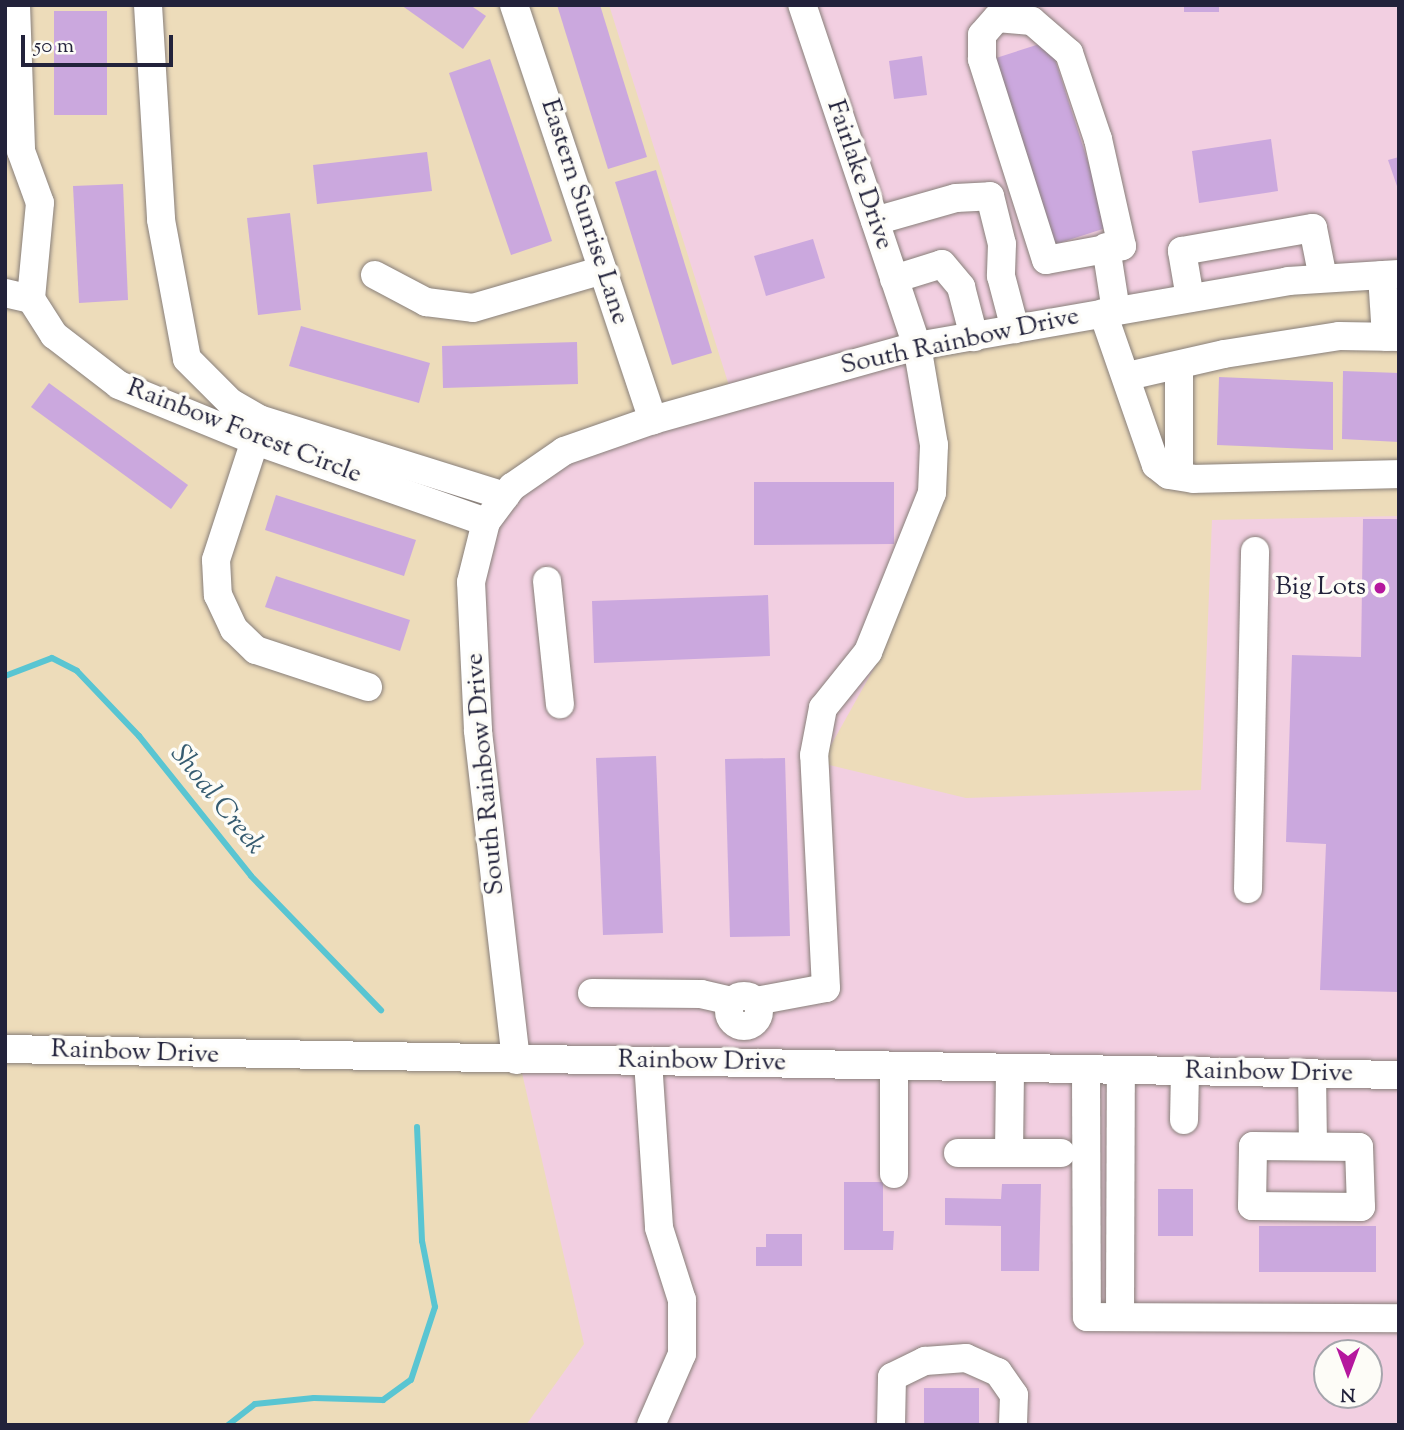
<!DOCTYPE html>
<html>
<head>
<meta charset="utf-8">
<style>
	body { margin:0 }
	#map { position:relative; width:1404px; height:1430px; overflow:hidden; background:#eddcba; font-family:"Sorts Mill Goudy",serif }
	div>[style] { position:absolute }
	[style*='--x'] { left:calc(var(--x)*1px); top:calc(var(--y)*1px); width:calc(var(--w)*1px); rotate:calc(var(--a)*1deg) }
	.built>* { inset:0; background:#f2cfe1 }
	.stream>* { height:6px; margin:-3px; padding:0 3px; transform-origin:3px; border-radius:3px; background:#59c5d2 }
	.building>* { inset:0; background:#cba8de }
	.roads { filter:drop-shadow(0 0 2px #887f7a) drop-shadow(0 0 2px #887f7a) }
	.minor>* { height:28px; margin:-14px; padding:0 14px; transform-origin:14px; border-radius:14px; background:#fff }
	.minor>.ring { margin:-14px; padding:0; box-sizing:content-box; background:none; border:28px solid #fff; border-radius:50% }
	.dots>* { width:19px; height:19px; translate:-50% -50%; box-sizing:border-box; border:4px solid #fdfcf7; border-radius:50% }
	span { translate:-50% -50%; white-space:nowrap; text-align:center; line-height:1.15; -webkit-text-stroke:7px #fdfcf7; paint-order:stroke }
	.street-label { font-size:26px; color:#22223b }
	.poi-label { font-size:26px; color:#22223b }
	.right { translate:-100% -50%; text-align:right }
	.water-label { font-size:28px; color:#355b70; font-style:italic }
	.frame { position:absolute; inset:0; border:7px solid #22223b; pointer-events:none }
	.north { position:absolute; left:1313px; top:1339px; width:70px; height:70px; box-sizing:border-box; background:#fdfcf7; border:2px solid #a5a5ac; border-radius:50%; rotate:180deg; font-size:19px; font-weight:700; line-height:28px; text-align:center; color:#22223b }
	.north::after { content:''; display:block; margin:auto; width:24px; height:32px; background:#b5179e; clip-path:polygon(50% 0,100% 100%,50% 72%,0 100%) }
	.scale { position:absolute; left:21px; top:35px; width:152px; height:32px; box-sizing:border-box; border:4px solid #22223b; border-top:0; padding-left:9px; font-size:21px; line-height:24px; white-space:nowrap; color:#22223b; -webkit-text-stroke:5px #fdfcf7; paint-order:stroke }
</style>
</head>
<body>
<div id="map">
	<div class="built">
		<div style="clip-path:polygon(evenodd,609px 5px,1399px 5px,1399px 290px,1328px 287px,932px 352px,943px 418px,882px 654px,821px 763px,966px 798px,1201px 790px,1212px 520px,1399px 516px,1399px 1425px,526px 1425px,584px 1344px,517px 1051px,478px 730px,486px 522px,543px 468px,731px 392px,609px 5px,1327px 1353px,1369px 1353px,1369px 1395px,1327px 1395px,1327px 1353px)"></div>
	</div>
	<div class="stream">
		<div style="--x:5;--y:676;--w:50;--a:-21"></div>
		<div style="--x:52;--y:658;--w:28;--a:27"></div>
		<div style="--x:77;--y:671;--w:90;--a:46.4"></div>
		<div style="--x:139;--y:736;--w:179;--a:51.3"></div>
		<div style="--x:251;--y:876;--w:187;--a:45.9"></div>
		<div style="--x:228;--y:1425;--w:34;--a:-38"></div>
		<div style="--x:255;--y:1404;--w:59;--a:-5.8"></div>
		<div style="--x:314;--y:1398;--w:69;--a:1.7"></div>
		<div style="--x:383;--y:1400;--w:34;--a:-36"></div>
		<div style="--x:411;--y:1380;--w:77;--a:-71.8"></div>
		<div style="--x:435;--y:1307;--w:67;--a:-101.1"></div>
		<div style="--x:422;--y:1241;--w:114;--a:-92.5"></div>
	</div>
	<div class="building">
		<div style="clip-path:polygon(401px 5px,470px 5px,486px 16px,463px 49px)"></div>
		<div style="clip-path:polygon(557px 5px,600px 5px,647px 157px,608px 169px)"></div>
		<div style="clip-path:polygon(1184px 5px,1219px 5px,1219px 12px,1184px 12px)"></div>
		<div style="clip-path:polygon(54px 11px,107px 11px,107px 115px,54px 115px)"></div>
		<div style="clip-path:polygon(1049px 41px,1109px 227px,1053px 245px,993px 59px)"></div>
		<div style="clip-path:polygon(922px 56px,927px 95px,894px 99px,889px 61px)"></div>
		<div style="clip-path:polygon(490px 59px,552px 241px,511px 255px,449px 73px)"></div>
		<div style="clip-path:polygon(1271px 139px,1278px 191px,1199px 203px,1192px 151px)"></div>
		<div style="clip-path:polygon(427px 152px,432px 191px,317px 204px,313px 165px)"></div>
		<div style="clip-path:polygon(1399px 157px,1399px 189px,1398px 189px,1388px 160px)"></div>
		<div style="clip-path:polygon(656px 170px,712px 353px,672px 365px,615px 182px)"></div>
		<div style="clip-path:polygon(123px 184px,128px 300px,79px 303px,73px 186px)"></div>
		<div style="clip-path:polygon(290px 213px,301px 310px,258px 315px,247px 218px)"></div>
		<div style="clip-path:polygon(813px 239px,825px 278px,766px 296px,754px 256px)"></div>
		<div style="clip-path:polygon(301px 326px,430px 363px,419px 403px,289px 366px)"></div>
		<div style="clip-path:polygon(577px 342px,578px 384px,443px 388px,442px 346px)"></div>
		<div style="clip-path:polygon(1343px 371px,1399px 373px,1399px 442px,1342px 439px)"></div>
		<div style="clip-path:polygon(1219px 377px,1333px 382px,1333px 450px,1217px 445px)"></div>
		<div style="clip-path:polygon(49px 383px,188px 485px,171px 509px,31px 407px)"></div>
		<div style="clip-path:polygon(754px 482px,894px 482px,894px 544px,754px 545px)"></div>
		<div style="clip-path:polygon(276px 495px,416px 540px,404px 576px,265px 530px)"></div>
		<div style="clip-path:polygon(1363px 519px,1399px 519px,1399px 992px,1320px 990px,1326px 844px,1286px 842px,1292px 655px,1361px 657px)"></div>
		<div style="clip-path:polygon(276px 576px,410px 620px,400px 651px,265px 607px)"></div>
		<div style="clip-path:polygon(768px 595px,770px 656px,594px 663px,592px 601px)"></div>
		<div style="clip-path:polygon(656px 756px,663px 933px,603px 935px,596px 758px)"></div>
		<div style="clip-path:polygon(785px 758px,790px 936px,730px 937px,725px 759px)"></div>
		<div style="clip-path:polygon(844px 1182px,883px 1182px,883px 1231px,894px 1231px,893px 1250px,844px 1250px)"></div>
		<div style="clip-path:polygon(1002px 1184px,1041px 1184px,1039px 1271px,1001px 1271px,1001px 1226px,945px 1225px,945px 1198px,1001px 1199px)"></div>
		<div style="clip-path:polygon(1158px 1189px,1193px 1189px,1193px 1236px,1158px 1236px)"></div>
		<div style="clip-path:polygon(1259px 1226px,1376px 1226px,1376px 1272px,1259px 1272px)"></div>
		<div style="clip-path:polygon(766px 1234px,802px 1234px,802px 1266px,756px 1266px,756px 1247px,766px 1247px)"></div>
		<div style="clip-path:polygon(924px 1388px,979px 1388px,979px 1425px,924px 1425px)"></div>
	</div>
	<div class="roads">
		<div class="minor">
			<div style="--x:16;--y:5;--w:146;--a:88"></div>
			<div style="--x:21;--y:151;--w:55;--a:69.9"></div>
			<div style="--x:40;--y:203;--w:96;--a:95.4"></div>
			<div style="--x:148;--y:5;--w:215;--a:86.5"></div>
			<div style="--x:161;--y:220;--w:141;--a:79.4"></div>
			<div style="--x:187;--y:359;--w:61;--a:45"></div>
			<div style="--x:230;--y:402;--w:34;--a:30"></div>
			<div style="--x:259;--y:419;--w:258;--a:17.4"></div>
			<div style="--x:514;--y:5;--w:438;--a:71.5"></div>
			<div style="--x:997;--y:18;--w:35;--a:5"></div>
			<div style="--x:1032;--y:21;--w:49;--a:40.9"></div>
			<div style="--x:1069;--y:53;--w:91;--a:71.4"></div>
			<div style="--x:1098;--y:139;--w:110;--a:77.4"></div>
			<div style="--x:1122;--y:246;--w:77;--a:169.6"></div>
			<div style="--x:1046;--y:260;--w:211;--a:-107.7"></div>
			<div style="--x:982;--y:59;--w:24;--a:-90"></div>
			<div style="--x:982;--y:35;--w:23;--a:-49"></div>
			<div style="--x:875;--y:221;--w:84;--a:-15.9"></div>
			<div style="--x:956;--y:198;--w:34;--a:-3"></div>
			<div style="--x:990;--y:196;--w:49;--a:76"></div>
			<div style="--x:1002;--y:244;--w:32;--a:92"></div>
			<div style="--x:1001;--y:276;--w:55;--a:75.2"></div>
			<div style="--x:1106;--y:247;--w:65;--a:81.1"></div>
			<div style="--x:375;--y:275;--w:58;--a:27.9"></div>
			<div style="--x:426;--y:302;--w:47;--a:7.3"></div>
			<div style="--x:473;--y:308;--w:135;--a:-16.3"></div>
			<div style="--x:1382;--y:275;--w:62;--a:86.3"></div>
			<div style="--x:894;--y:279;--w:50;--a:-17.4"></div>
			<div style="--x:942;--y:264;--w:30;--a:50"></div>
			<div style="--x:961;--y:287;--w:52;--a:75.4"></div>
			<div style="--x:5;--y:293;--w:27;--a:13"></div>
			<div style="--x:1190;--y:298;--w:48;--a:-99.7"></div>
			<div style="--x:1182;--y:251;--w:133;--a:-10"></div>
			<div style="--x:1313;--y:228;--w:51;--a:78.7"></div>
			<div style="--x:31;--y:299;--w:43;--a:57.4"></div>
			<div style="--x:54;--y:335;--w:82;--a:37.6"></div>
			<div style="--x:119;--y:385;--w:145;--a:22.3"></div>
			<div style="--x:253;--y:440;--w:247;--a:19.4"></div>
			<div style="--x:1103;--y:313;--w:161;--a:70.8"></div>
			<div style="--x:1156;--y:465;--w:16;--a:38"></div>
			<div style="--x:1169;--y:475;--w:25;--a:9"></div>
			<div style="--x:1194;--y:479;--w:205;--a:-1.4"></div>
			<div style="--x:1179;--y:365;--w:111;--a:90"></div>
			<div style="--x:1128;--y:376;--w:98;--a:-12.9"></div>
			<div style="--x:1224;--y:354;--w:116;--a:-8.9"></div>
			<div style="--x:1339;--y:336;--w:60;--a:1"></div>
			<div style="--x:261;--y:422;--w:145;--a:108.1"></div>
			<div style="--x:216;--y:560;--w:35;--a:87"></div>
			<div style="--x:218;--y:595;--w:38;--a:65"></div>
			<div style="--x:234;--y:629;--w:30;--a:44"></div>
			<div style="--x:256;--y:650;--w:118;--a:18.3"></div>
			<div style="--x:547;--y:581;--w:124;--a:84"></div>
			<div style="--x:1248;--y:889;--w:338;--a:-88.8"></div>
			<div style="--x:592;--y:993;--w:109;--a:0.5"></div>
			<div style="--x:701;--y:994;--w:32;--a:13"></div>
			<div class="ring" style="left:729px;top:996px;width:2px;height:2px"></div>
			<div style="--x:756;--y:1001;--w:71;--a:-10.5"></div>
			<div style="--x:826;--y:988;--w:233;--a:-92.9"></div>
			<div style="--x:814;--y:755;--w:48;--a:-79.2"></div>
			<div style="--x:823;--y:708;--w:72;--a:-51.2"></div>
			<div style="--x:868;--y:652;--w:171;--a:-68.1"></div>
			<div style="--x:932;--y:493;--w:48;--a:-87.6"></div>
			<div style="--x:934;--y:445;--w:100;--a:-99.7"></div>
			<div style="--x:917;--y:346;--w:360;--a:-108.6"></div>
			<div style="--x:5;--y:1049;--w:1394;--a:1.07"></div>
			<div style="--x:516;--y:1060;--w:332;--a:-96.6"></div>
			<div style="--x:478;--y:730;--w:148;--a:-92.7"></div>
			<div style="--x:471;--y:582;--w:62;--a:-76"></div>
			<div style="--x:486;--y:522;--w:44;--a:-53.4"></div>
			<div style="--x:512;--y:487;--w:63;--a:-34.7"></div>
			<div style="--x:564;--y:451;--w:94;--a:-19.2"></div>
			<div style="--x:653;--y:420;--w:274;--a:-15.7"></div>
			<div style="--x:917;--y:346;--w:377;--a:-9.9"></div>
			<div style="--x:1288;--y:281;--w:111;--a:-3.6"></div>
			<div style="--x:648;--y:1061;--w:167;--a:86.2"></div>
			<div style="--x:659;--y:1228;--w:76;--a:72.3"></div>
			<div style="--x:682;--y:1300;--w:54;--a:90"></div>
			<div style="--x:682;--y:1354;--w:77;--a:113.6"></div>
			<div style="--x:894;--y:1066;--w:108;--a:90"></div>
			<div style="--x:1086;--y:1071;--w:246;--a:89.8"></div>
			<div style="--x:1087;--y:1317;--w:312;--a:0.2"></div>
			<div style="--x:1312;--y:1074;--w:72;--a:89.2"></div>
			<div style="--x:1184;--y:1120;--w:48;--a:-88.8"></div>
			<div style="--x:1253;--y:1146;--w:106;--a:0.5"></div>
			<div style="--x:1359;--y:1147;--w:60;--a:88.1"></div>
			<div style="--x:1361;--y:1207;--w:109;--a:-179.5"></div>
			<div style="--x:1252;--y:1206;--w:60;--a:-89"></div>
			<div style="--x:958;--y:1153;--w:103;--a:0"></div>
			<div style="--x:1009;--y:1153;--w:84;--a:-89.3"></div>
			<div style="--x:1120;--y:1317;--w:246;--a:-89.8"></div>
			<div style="--x:891;--y:1425;--w:48;--a:-88.8"></div>
			<div style="--x:892;--y:1377;--w:37;--a:-26"></div>
			<div style="--x:925;--y:1361;--w:41;--a:-4.2"></div>
			<div style="--x:966;--y:1358;--w:35;--a:24"></div>
			<div style="--x:998;--y:1372;--w:28;--a:55"></div>
			<div style="--x:1014;--y:1395;--w:30;--a:92"></div>
		</div>
	</div>
	<div class="dots">
		<div style="left:1380px;top:588px;background:#b5179e"></div>
	</div>
	<div class="street-label">
		<span style="left:859px;top:175px;rotate:71deg">Fairlake Drive</span>
		<span style="left:584px;top:212px;rotate:72deg">Eastern Sunrise Lane</span>
		<span style="left:960px;top:342px;rotate:-12deg">South Rainbow Drive</span>
		<span style="left:244px;top:432px;rotate:21deg">Rainbow Forest Circle</span>
		<span style="left:486px;top:774px;rotate:-95deg">South Rainbow Drive</span>
		<span style="left:135px;top:1053px;rotate:2deg">Rainbow Drive</span>
		<span style="left:702px;top:1062px;rotate:1deg">Rainbow Drive</span>
		<span style="left:1269px;top:1073px;rotate:1deg">Rainbow Drive</span>
	</div>
	<div class="poi-label">
		<span class="right" style="left:1366px;top:588px">Big Lots</span>
	</div>
	<div class="water-label">
		<span style="left:217px;top:800px;rotate:51deg">Shoal Creek</span>
	</div>
	<div class="frame"></div>
	<div class="north">N</div>
	<div class="scale">50 m</div>
</div>
</body>
</html>
